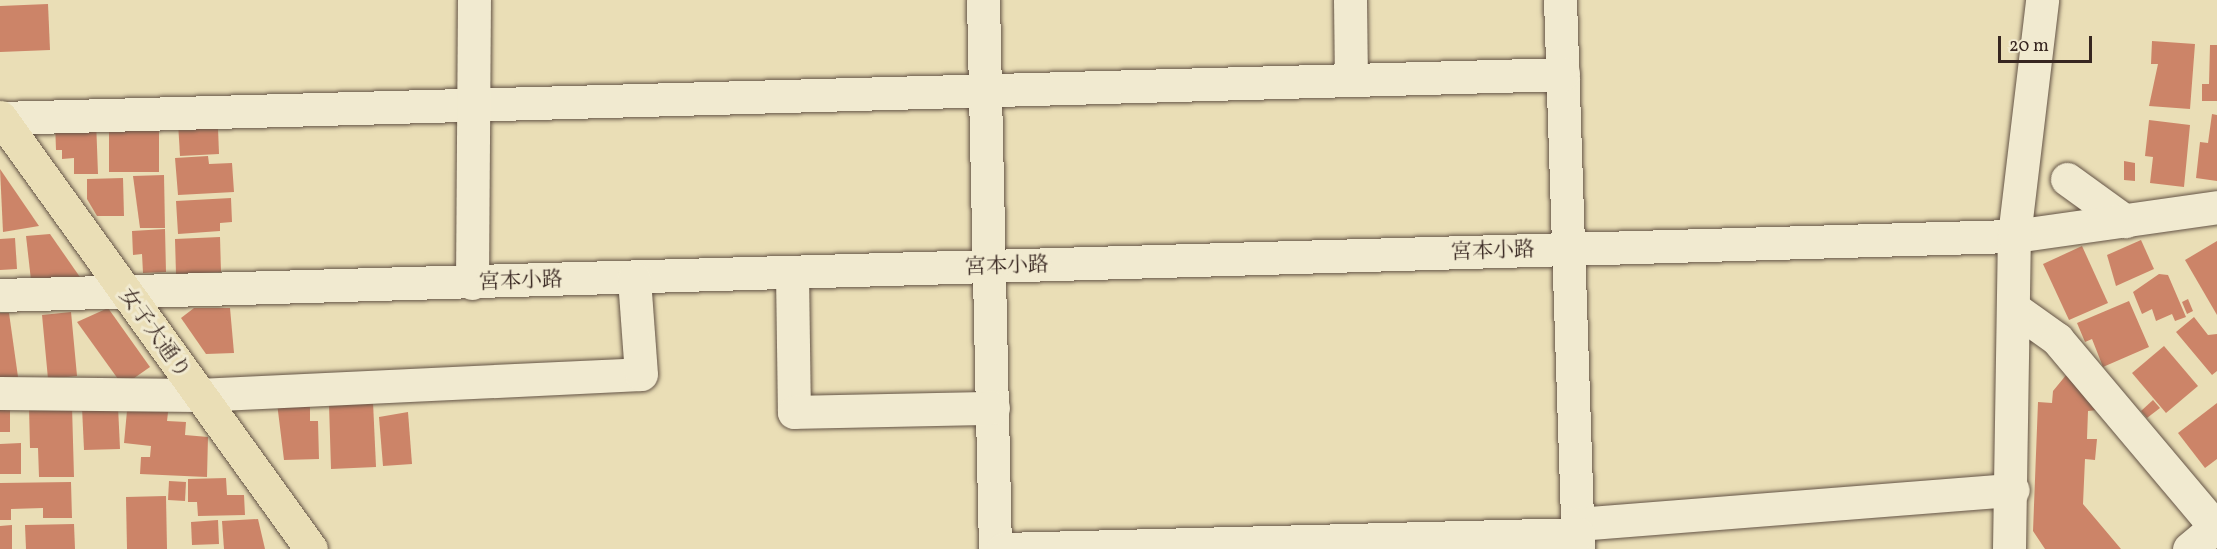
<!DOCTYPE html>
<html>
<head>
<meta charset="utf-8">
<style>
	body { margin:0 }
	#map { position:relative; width:2217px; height:549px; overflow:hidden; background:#eadeb6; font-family:Vollkorn,"Noto Serif JP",serif }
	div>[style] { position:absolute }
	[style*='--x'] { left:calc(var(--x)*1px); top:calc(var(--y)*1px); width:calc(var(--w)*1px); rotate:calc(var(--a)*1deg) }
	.building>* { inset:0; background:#cc8468 }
	.roads { filter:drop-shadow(0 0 2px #645446) drop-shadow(0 0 2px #645446) }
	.minor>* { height:33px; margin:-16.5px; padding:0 16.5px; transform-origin:16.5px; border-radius:16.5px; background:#f1ead0 }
	.major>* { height:33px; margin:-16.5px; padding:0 16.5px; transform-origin:16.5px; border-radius:16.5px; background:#eadeb6 }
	span { translate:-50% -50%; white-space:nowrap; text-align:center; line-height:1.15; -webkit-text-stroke:6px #f1ead0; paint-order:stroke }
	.street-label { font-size:21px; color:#372620 }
	.scale { position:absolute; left:1998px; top:36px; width:94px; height:27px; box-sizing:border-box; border:3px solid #372620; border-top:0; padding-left:8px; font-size:18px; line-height:21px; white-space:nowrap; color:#372620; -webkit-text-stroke:4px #f1ead0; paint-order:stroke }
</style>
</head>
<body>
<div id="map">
	<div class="building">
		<div style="clip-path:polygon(48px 4px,50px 50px,0 52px,0 6px)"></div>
		<div style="clip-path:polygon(2152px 41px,2195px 44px,2190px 109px,2149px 106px,2158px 64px,2151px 64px)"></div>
		<div style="clip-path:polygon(2210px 45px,2217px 45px,2217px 101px,2202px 101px,2202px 84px,2209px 84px)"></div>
		<div style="clip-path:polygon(2212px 114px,2217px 115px,2217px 181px,2196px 178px,2200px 142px,2208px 143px)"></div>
		<div style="clip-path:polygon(96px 120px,98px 174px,74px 174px,74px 158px,62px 159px,62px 150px,56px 150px,55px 122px)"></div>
		<div style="clip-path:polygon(2149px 120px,2190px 125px,2184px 187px,2150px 183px,2153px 157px,2145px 156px)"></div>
		<div style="clip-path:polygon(178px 122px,218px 128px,219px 154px,180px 156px)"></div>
		<div style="clip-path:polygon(109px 124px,159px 124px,159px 172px,109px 172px)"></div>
		<div style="clip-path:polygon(208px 156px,209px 164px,232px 163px,234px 192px,178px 195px,175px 158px)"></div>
		<div style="clip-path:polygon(2124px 161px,2135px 163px,2135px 181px,2124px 180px)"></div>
		<div style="clip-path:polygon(0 169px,39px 226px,3px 232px)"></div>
		<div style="clip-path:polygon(164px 175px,165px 228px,140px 228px,133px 176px)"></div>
		<div style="clip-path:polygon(123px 178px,124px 216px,97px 216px,87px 199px,87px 179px)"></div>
		<div style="clip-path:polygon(231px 198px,232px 222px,220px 223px,220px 231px,178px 234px,176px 201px)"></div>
		<div style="clip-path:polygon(165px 229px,166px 272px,143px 273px,142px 254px,133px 255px,132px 231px)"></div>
		<div style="clip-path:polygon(50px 234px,82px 280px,31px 280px,26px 236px)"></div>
		<div style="clip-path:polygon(220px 237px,221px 272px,176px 274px,175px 239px)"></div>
		<div style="clip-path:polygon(15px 238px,17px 269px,0 270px,0 239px)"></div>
		<div style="clip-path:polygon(2141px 240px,2154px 269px,2116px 286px,2107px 255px)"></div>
		<div style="clip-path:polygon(2217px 241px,2217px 315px,2185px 260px)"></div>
		<div style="clip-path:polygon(2082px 246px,2108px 303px,2069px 320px,2043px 264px)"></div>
		<div style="clip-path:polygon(2159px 274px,2168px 275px,2186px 317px,2175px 321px,2172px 314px,2156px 321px,2152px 309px,2142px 314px,2133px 292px)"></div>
		<div style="clip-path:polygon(2188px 299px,2193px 311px,2187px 314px,2182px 302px)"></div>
		<div style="clip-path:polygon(2129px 301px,2149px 347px,2103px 367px,2092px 339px,2085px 342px,2077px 323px)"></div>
		<div style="clip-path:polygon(108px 308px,150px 367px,130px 381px,118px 379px,77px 322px)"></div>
		<div style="clip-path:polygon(194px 308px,230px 308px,234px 353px,206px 354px,181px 318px)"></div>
		<div style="clip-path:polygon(71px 312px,77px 376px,48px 379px,42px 315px)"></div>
		<div style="clip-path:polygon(0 313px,9px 313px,19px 384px,0 385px)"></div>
		<div style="clip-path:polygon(2194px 317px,2208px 335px,2217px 334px,2217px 371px,2212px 375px,2176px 332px)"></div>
		<div style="clip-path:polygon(2164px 346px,2198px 386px,2166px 413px,2132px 373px)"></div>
		<div style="clip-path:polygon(2067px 374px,2097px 410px,2088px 411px,2087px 439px,2097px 439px,2095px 460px,2085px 459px,2083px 504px,2121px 549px,2045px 549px,2033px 531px,2038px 402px,2052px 403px,2053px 391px)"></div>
		<div style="clip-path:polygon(128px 400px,169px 404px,167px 421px,186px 422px,185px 435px,208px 437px,207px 477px,140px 474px,141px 457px,150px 457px,151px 446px,124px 443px)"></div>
		<div style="clip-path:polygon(2153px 400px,2160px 408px,2147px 418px,2141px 411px)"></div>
		<div style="clip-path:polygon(310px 402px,310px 421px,318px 421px,319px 459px,284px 460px,277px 403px)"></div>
		<div style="clip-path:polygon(373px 402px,376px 467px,331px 469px,329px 404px)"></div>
		<div style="clip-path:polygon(2217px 403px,2217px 459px,2205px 468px,2178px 433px)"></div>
		<div style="clip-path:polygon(72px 406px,74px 477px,39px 477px,38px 448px,30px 448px,29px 407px)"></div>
		<div style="clip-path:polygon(118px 406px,120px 449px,84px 450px,82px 407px)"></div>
		<div style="clip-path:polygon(0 410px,10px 410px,10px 432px,0 432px)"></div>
		<div style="clip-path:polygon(408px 412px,412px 464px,383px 466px,379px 417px)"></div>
		<div style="clip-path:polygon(21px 443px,21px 474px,0 474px,0 444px)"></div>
		<div style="clip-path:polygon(226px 478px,227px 495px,244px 495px,245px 515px,198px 516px,197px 502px,188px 502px,188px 479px)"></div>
		<div style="clip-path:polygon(169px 481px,186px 482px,185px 501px,168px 500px)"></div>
		<div style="clip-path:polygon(71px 482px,72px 518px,43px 518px,43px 508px,11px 509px,11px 520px,0 520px,0 483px)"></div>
		<div style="clip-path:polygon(166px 496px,167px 549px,127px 549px,126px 497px)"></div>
		<div style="clip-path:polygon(258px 519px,265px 549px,224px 549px,222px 521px)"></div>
		<div style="clip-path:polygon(218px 520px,219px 544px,192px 545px,191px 522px)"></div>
		<div style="clip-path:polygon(74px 524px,75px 549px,26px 549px,25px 525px)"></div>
		<div style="clip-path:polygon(12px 525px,12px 549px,0 549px,0 526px)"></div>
	</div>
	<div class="roads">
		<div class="minor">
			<div style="--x:983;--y:0;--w:549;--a:88.75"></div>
			<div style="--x:1350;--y:0;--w:78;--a:89.3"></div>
			<div style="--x:1560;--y:0;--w:549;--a:88.12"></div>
			<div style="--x:0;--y:118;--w:1564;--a:-1.61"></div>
			<div style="--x:2067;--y:179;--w:72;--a:35.9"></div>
			<div style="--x:792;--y:273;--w:139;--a:89.2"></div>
			<div style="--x:794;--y:412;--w:199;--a:-1.2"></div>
			<div style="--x:472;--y:283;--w:283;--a:-89.6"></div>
			<div style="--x:0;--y:295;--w:2015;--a:-1.68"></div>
			<div style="--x:2014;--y:236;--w:205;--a:-8.1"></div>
			<div style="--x:2015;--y:309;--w:52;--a:35.5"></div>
			<div style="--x:2057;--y:339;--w:248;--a:49.9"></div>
			<div style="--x:0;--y:393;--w:198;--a:0.6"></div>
			<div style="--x:198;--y:395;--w:443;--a:-2.7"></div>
			<div style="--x:641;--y:374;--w:96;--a:-94.2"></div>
			<div style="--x:1578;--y:524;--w:436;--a:-4.5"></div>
			<div style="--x:1003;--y:549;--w:575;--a:-1.49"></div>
			<div style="--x:2009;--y:549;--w:313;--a:-89.1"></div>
			<div style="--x:2014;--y:236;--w:238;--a:-83.2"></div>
			<div style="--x:2189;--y:549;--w:34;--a:-40"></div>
		</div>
		<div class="major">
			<div style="--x:0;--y:117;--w:532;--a:54.25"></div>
		</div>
	</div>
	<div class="street-label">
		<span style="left:1493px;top:252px;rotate:-2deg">宮本小路</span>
		<span style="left:1007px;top:267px;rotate:-2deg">宮本小路</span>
		<span style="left:521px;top:282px;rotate:-2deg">宮本小路</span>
		<span style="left:154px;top:334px;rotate:54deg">女子大通り</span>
	</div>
	<div class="scale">20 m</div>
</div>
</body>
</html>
